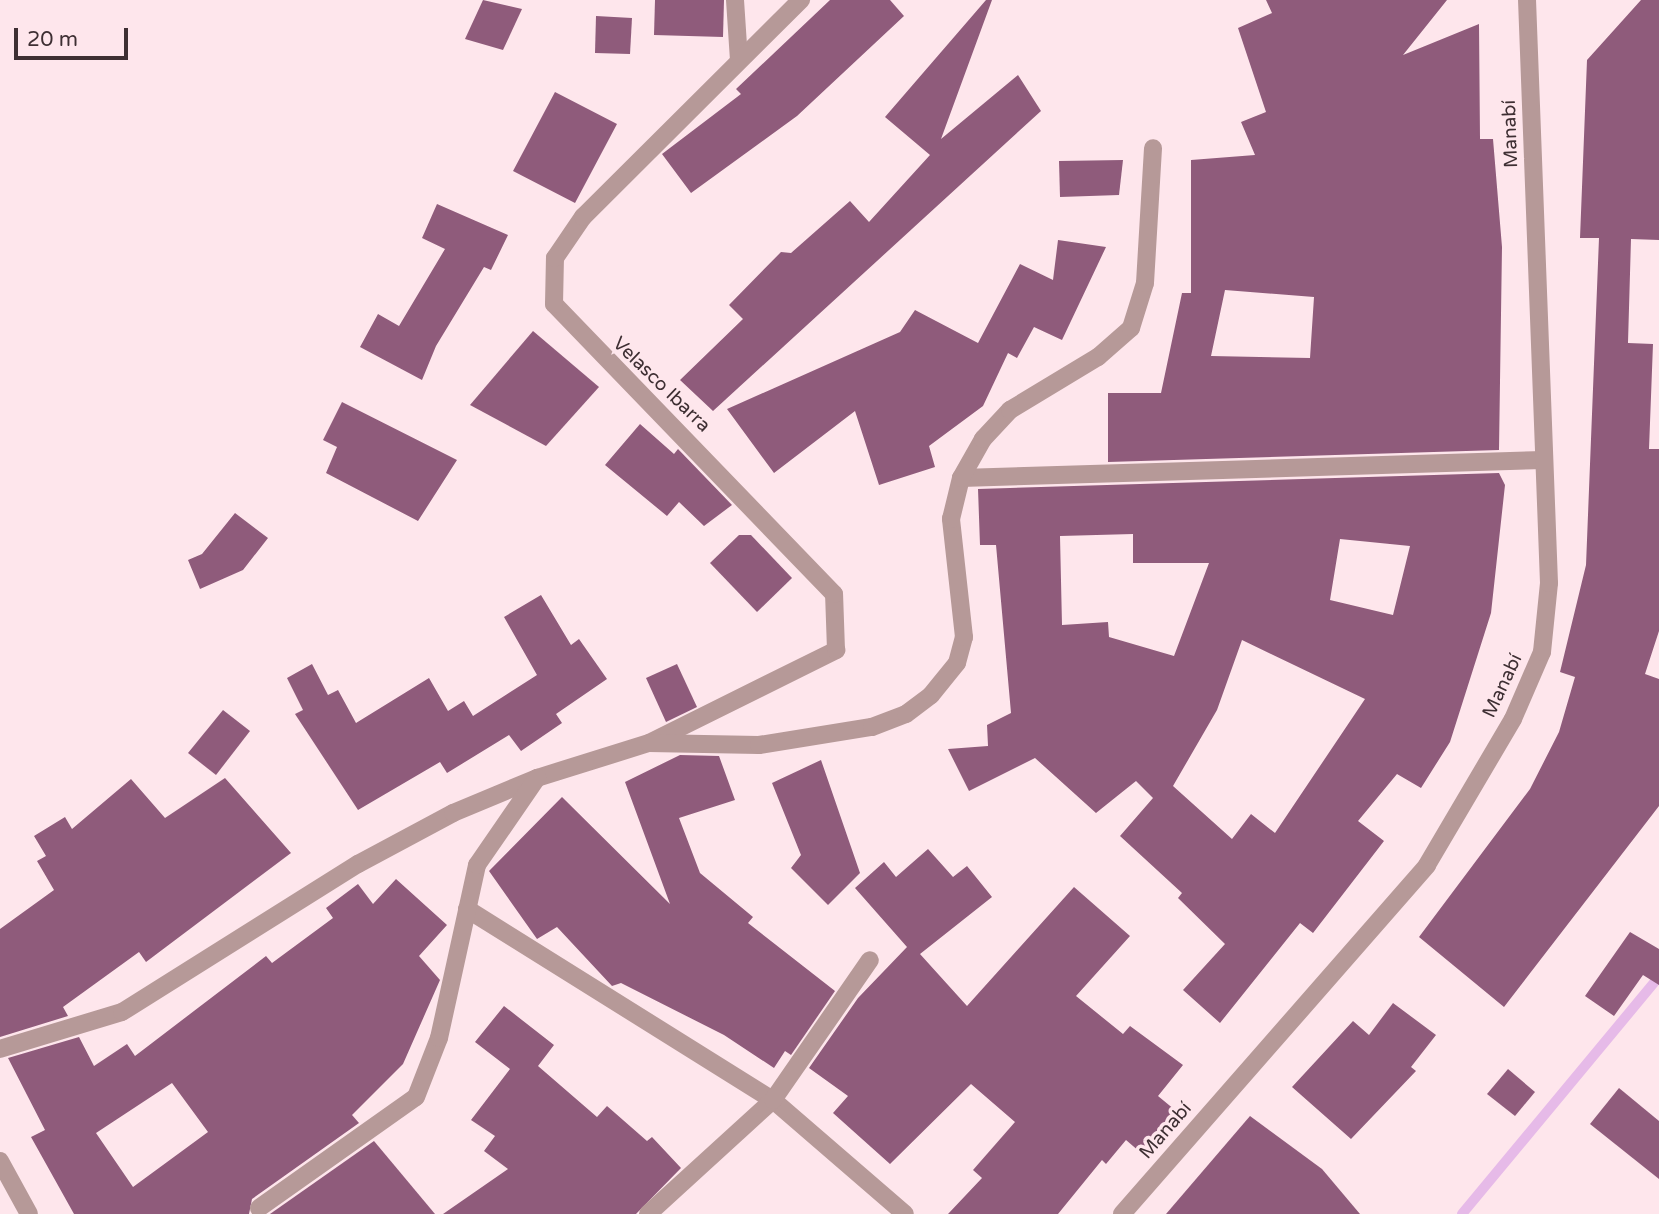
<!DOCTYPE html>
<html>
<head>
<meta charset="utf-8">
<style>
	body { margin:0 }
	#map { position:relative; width:1659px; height:1214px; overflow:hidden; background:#fee6ec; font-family:"Varela Round",sans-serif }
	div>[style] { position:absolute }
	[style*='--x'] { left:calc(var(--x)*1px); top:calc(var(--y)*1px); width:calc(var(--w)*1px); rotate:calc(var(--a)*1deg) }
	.stream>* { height:10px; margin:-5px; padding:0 5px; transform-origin:5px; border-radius:5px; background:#e6bae8 }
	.building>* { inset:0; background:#8f5b7b }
	.minor>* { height:18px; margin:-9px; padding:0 9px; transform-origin:9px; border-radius:9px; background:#b69998 }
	span { translate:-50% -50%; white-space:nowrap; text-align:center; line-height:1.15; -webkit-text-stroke:7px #fee6ec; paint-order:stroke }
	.street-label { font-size:19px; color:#3e2f33 }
	.scale { position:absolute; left:14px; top:28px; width:114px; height:32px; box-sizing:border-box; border:4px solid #3e2f33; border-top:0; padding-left:9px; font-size:21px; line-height:24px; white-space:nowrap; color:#3e2f33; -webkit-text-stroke:5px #fee6ec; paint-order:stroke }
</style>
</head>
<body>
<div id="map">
	<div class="stream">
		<div style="--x:1462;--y:1214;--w:308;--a:-50.3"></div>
	</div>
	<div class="building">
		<div style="clip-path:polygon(483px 0,522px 9px,503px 50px,465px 39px)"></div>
		<div style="clip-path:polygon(655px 0,724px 0,723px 37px,654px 35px)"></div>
		<div style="clip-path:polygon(830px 0,890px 0,904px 16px,797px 116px,691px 193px,662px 154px,741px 94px,736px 89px)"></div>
		<div style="clip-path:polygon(986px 0,992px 0,941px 139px,1018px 75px,1041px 111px,713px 411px,680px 380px,743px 319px,729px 305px,781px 252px,791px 253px,850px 201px,869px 222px,930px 155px,885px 117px)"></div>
		<div style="clip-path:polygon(evenodd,1266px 0,1447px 0,1403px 55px,1479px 24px,1480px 139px,1493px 139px,1502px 247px,1499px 450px,1108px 462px,1108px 393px,1161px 393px,1182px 293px,1191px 293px,1191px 160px,1255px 155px,1241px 122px,1266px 112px,1238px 28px,1272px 13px,1266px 0,1225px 290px,1314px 297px,1310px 358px,1211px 356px,1225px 290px)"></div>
		<div style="clip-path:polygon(1641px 0,1659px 0,1659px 240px,1631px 239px,1628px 343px,1653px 344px,1649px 449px,1659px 449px,1659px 631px,1645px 674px,1659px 679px,1659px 806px,1504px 1007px,1419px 937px,1530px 789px,1559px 732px,1575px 677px,1560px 672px,1586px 565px,1599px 238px,1580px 238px,1587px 60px)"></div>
		<div style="clip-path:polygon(596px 16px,632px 18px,630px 54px,595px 53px)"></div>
		<div style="clip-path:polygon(555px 92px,617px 124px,575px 203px,513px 171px)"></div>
		<div style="clip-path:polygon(1123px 160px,1119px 195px,1060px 197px,1059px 161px)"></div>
		<div style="clip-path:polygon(437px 204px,508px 235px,491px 270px,484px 267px,436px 346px,422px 380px,360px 347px,378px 314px,399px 326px,445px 249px,422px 238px)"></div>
		<div style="clip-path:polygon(1058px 240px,1106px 247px,1062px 340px,1034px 327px,1017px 358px,1008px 353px,983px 406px,929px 446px,935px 467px,879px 485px,855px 411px,774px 473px,727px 409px,900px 332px,915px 310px,978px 343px,1020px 264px,1053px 280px)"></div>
		<div style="clip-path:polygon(533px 331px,599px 387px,546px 446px,470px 405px)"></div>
		<div style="clip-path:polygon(342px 402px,457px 460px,418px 521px,326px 473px,337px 447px,323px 440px)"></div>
		<div style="clip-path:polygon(640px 424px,674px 454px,678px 449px,732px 505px,704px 526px,679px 502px,667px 516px,605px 465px)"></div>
		<div style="clip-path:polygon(evenodd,1499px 473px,1505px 485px,1491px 613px,1450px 742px,1421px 788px,1397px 774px,1358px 821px,1384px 841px,1313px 933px,1300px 923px,1220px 1023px,1183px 990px,1225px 944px,1178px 898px,1182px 893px,1120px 836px,1153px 798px,1136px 781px,1096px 813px,1035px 758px,969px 791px,948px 749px,988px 746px,987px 725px,1011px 713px,996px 545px,980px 545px,978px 489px,1499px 473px,1133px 534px,1133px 563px,1209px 563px,1174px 656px,1109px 637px,1108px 622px,1062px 625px,1060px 536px,1133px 534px,1499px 473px,1340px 539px,1410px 546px,1393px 615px,1330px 600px,1340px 539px,1499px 473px,1242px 640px,1365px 699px,1275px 833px,1251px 814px,1232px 839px,1173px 786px,1217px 710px,1242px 640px)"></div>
		<div style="clip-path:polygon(235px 513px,268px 538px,243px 570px,200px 589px,188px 560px,202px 554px)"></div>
		<div style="clip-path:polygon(739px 535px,751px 535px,792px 578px,757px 612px,710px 563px)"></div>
		<div style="clip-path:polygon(541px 595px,571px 645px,579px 639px,607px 679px,556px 714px,562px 723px,521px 751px,509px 735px,447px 773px,440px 762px,358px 810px,295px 714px,303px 710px,287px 678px,312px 664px,328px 695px,338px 690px,356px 723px,429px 678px,448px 711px,464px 701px,473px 716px,537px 675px,504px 617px)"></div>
		<div style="clip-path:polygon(677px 664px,697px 707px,666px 722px,646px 678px)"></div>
		<div style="clip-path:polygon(223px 710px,250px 731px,216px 775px,188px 753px)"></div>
		<div style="clip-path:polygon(680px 755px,719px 756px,735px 800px,679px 818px,700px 873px,753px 917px,748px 923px,835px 991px,791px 1055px,785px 1051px,774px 1068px,724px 1035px,621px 983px,612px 986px,557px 927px,537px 939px,489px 871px,562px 797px,670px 904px,625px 782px)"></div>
		<div style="clip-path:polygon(821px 760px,860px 873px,828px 905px,791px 868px,801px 855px,772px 783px)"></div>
		<div style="clip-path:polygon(225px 778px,291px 853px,146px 962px,139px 952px,63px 1007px,68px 1016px,0 1037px,0 929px,54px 890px,37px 861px,46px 856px,34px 836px,65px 817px,72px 829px,131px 779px,165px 818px)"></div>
		<div style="clip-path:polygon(928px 849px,953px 877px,967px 866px,992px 897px,920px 954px,967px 1006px,1074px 887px,1130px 936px,1076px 996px,1123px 1034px,1130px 1026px,1183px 1065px,1158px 1096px,1175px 1110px,1140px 1152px,1126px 1140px,1106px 1164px,1102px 1160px,1058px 1214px,948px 1214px,982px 1178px,973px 1170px,1015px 1122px,971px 1084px,890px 1164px,833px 1113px,848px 1096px,809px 1068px,858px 998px,907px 947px,855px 888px,884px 862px,896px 877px)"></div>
		<div style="clip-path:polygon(evenodd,396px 879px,447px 925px,419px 956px,440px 980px,403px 1064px,352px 1115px,359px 1123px,252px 1199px,249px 1214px,74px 1214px,31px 1137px,45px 1130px,8px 1058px,79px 1037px,94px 1066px,127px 1044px,135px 1056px,266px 956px,272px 963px,333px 918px,326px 908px,358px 884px,373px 904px,396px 879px,172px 1083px,208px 1132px,133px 1187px,96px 1133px,172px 1083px)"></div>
		<div style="clip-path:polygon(1630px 932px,1659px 949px,1659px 985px,1643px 975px,1614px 1016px,1585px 996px)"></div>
		<div style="clip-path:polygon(1393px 1003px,1436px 1035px,1411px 1067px,1416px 1071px,1351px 1139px,1292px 1087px,1353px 1021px,1369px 1035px)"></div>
		<div style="clip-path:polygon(504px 1006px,554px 1045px,538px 1066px,597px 1117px,607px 1106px,647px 1141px,652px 1137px,681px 1168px,636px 1214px,443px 1214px,508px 1169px,484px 1151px,495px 1136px,471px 1120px,510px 1069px,475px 1042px)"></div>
		<div style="clip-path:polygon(1508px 1069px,1535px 1092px,1515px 1116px,1487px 1094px)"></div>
		<div style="clip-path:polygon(1619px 1088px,1659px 1121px,1659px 1179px,1590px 1124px)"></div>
		<div style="clip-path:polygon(1250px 1116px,1322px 1169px,1360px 1214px,1166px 1214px)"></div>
		<div style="clip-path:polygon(374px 1141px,435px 1214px,270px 1214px)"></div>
	</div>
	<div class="minor">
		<div style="--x:735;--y:0;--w:60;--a:86.2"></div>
		<div style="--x:961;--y:478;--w:583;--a:-1.77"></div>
		<div style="--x:651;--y:742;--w:207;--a:-26.4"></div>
		<div style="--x:836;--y:650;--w:56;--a:-92"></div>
		<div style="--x:834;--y:594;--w:403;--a:-134"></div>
		<div style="--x:554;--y:304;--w:46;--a:-88.8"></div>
		<div style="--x:555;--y:258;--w:50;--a:-55.7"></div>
		<div style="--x:583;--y:217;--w:308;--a:-44.9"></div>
		<div style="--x:467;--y:909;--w:361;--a:32"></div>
		<div style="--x:773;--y:1100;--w:174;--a:40.8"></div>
		<div style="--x:0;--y:1049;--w:127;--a:-16.9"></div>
		<div style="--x:122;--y:1012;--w:279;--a:-32.1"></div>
		<div style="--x:358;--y:864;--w:108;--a:-28.2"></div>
		<div style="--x:453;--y:813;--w:91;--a:-22.6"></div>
		<div style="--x:537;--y:778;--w:117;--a:-17.4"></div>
		<div style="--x:649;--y:743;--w:110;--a:1"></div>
		<div style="--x:759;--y:745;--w:114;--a:-9.1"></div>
		<div style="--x:872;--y:727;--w:36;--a:-21"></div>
		<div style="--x:906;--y:714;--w:31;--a:-37"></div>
		<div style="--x:931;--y:695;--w:41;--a:-50.9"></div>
		<div style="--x:957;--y:663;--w:27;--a:-75"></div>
		<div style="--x:964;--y:637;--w:119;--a:-96.3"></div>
		<div style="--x:951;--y:519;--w:42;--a:-76.3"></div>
		<div style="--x:961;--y:478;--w:45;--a:-60.6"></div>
		<div style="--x:983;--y:439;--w:40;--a:-47"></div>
		<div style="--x:1010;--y:410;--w:103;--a:-31.1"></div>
		<div style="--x:1098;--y:357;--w:44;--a:-41.3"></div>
		<div style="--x:1131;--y:328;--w:47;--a:-72.7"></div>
		<div style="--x:1145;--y:283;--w:135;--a:-86.6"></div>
		<div style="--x:0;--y:1161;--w:60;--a:61.3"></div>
		<div style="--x:259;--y:1208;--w:192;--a:-35.3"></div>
		<div style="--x:416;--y:1097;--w:63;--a:-68.7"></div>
		<div style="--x:439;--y:1038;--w:177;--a:-77.6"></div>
		<div style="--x:477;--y:865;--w:106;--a:-55.4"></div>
		<div style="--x:648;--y:1214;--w:169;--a:-42.4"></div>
		<div style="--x:773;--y:1100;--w:170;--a:-55.3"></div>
		<div style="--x:1122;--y:1214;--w:463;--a:-48.8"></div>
		<div style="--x:1427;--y:865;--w:169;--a:-59.5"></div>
		<div style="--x:1513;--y:719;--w:73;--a:-66.6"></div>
		<div style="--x:1542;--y:652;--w:69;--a:-84.2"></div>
		<div style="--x:1549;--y:583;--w:583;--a:-92.16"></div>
	</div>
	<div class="street-label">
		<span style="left:1511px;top:134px;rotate:-92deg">Manabí</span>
		<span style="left:661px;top:385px;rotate:44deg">Velasco Ibarra</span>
		<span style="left:1503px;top:686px;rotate:-65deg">Manabí</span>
		<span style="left:1166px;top:1131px;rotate:-49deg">Manabí</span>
	</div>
	<div class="scale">20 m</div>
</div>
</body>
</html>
